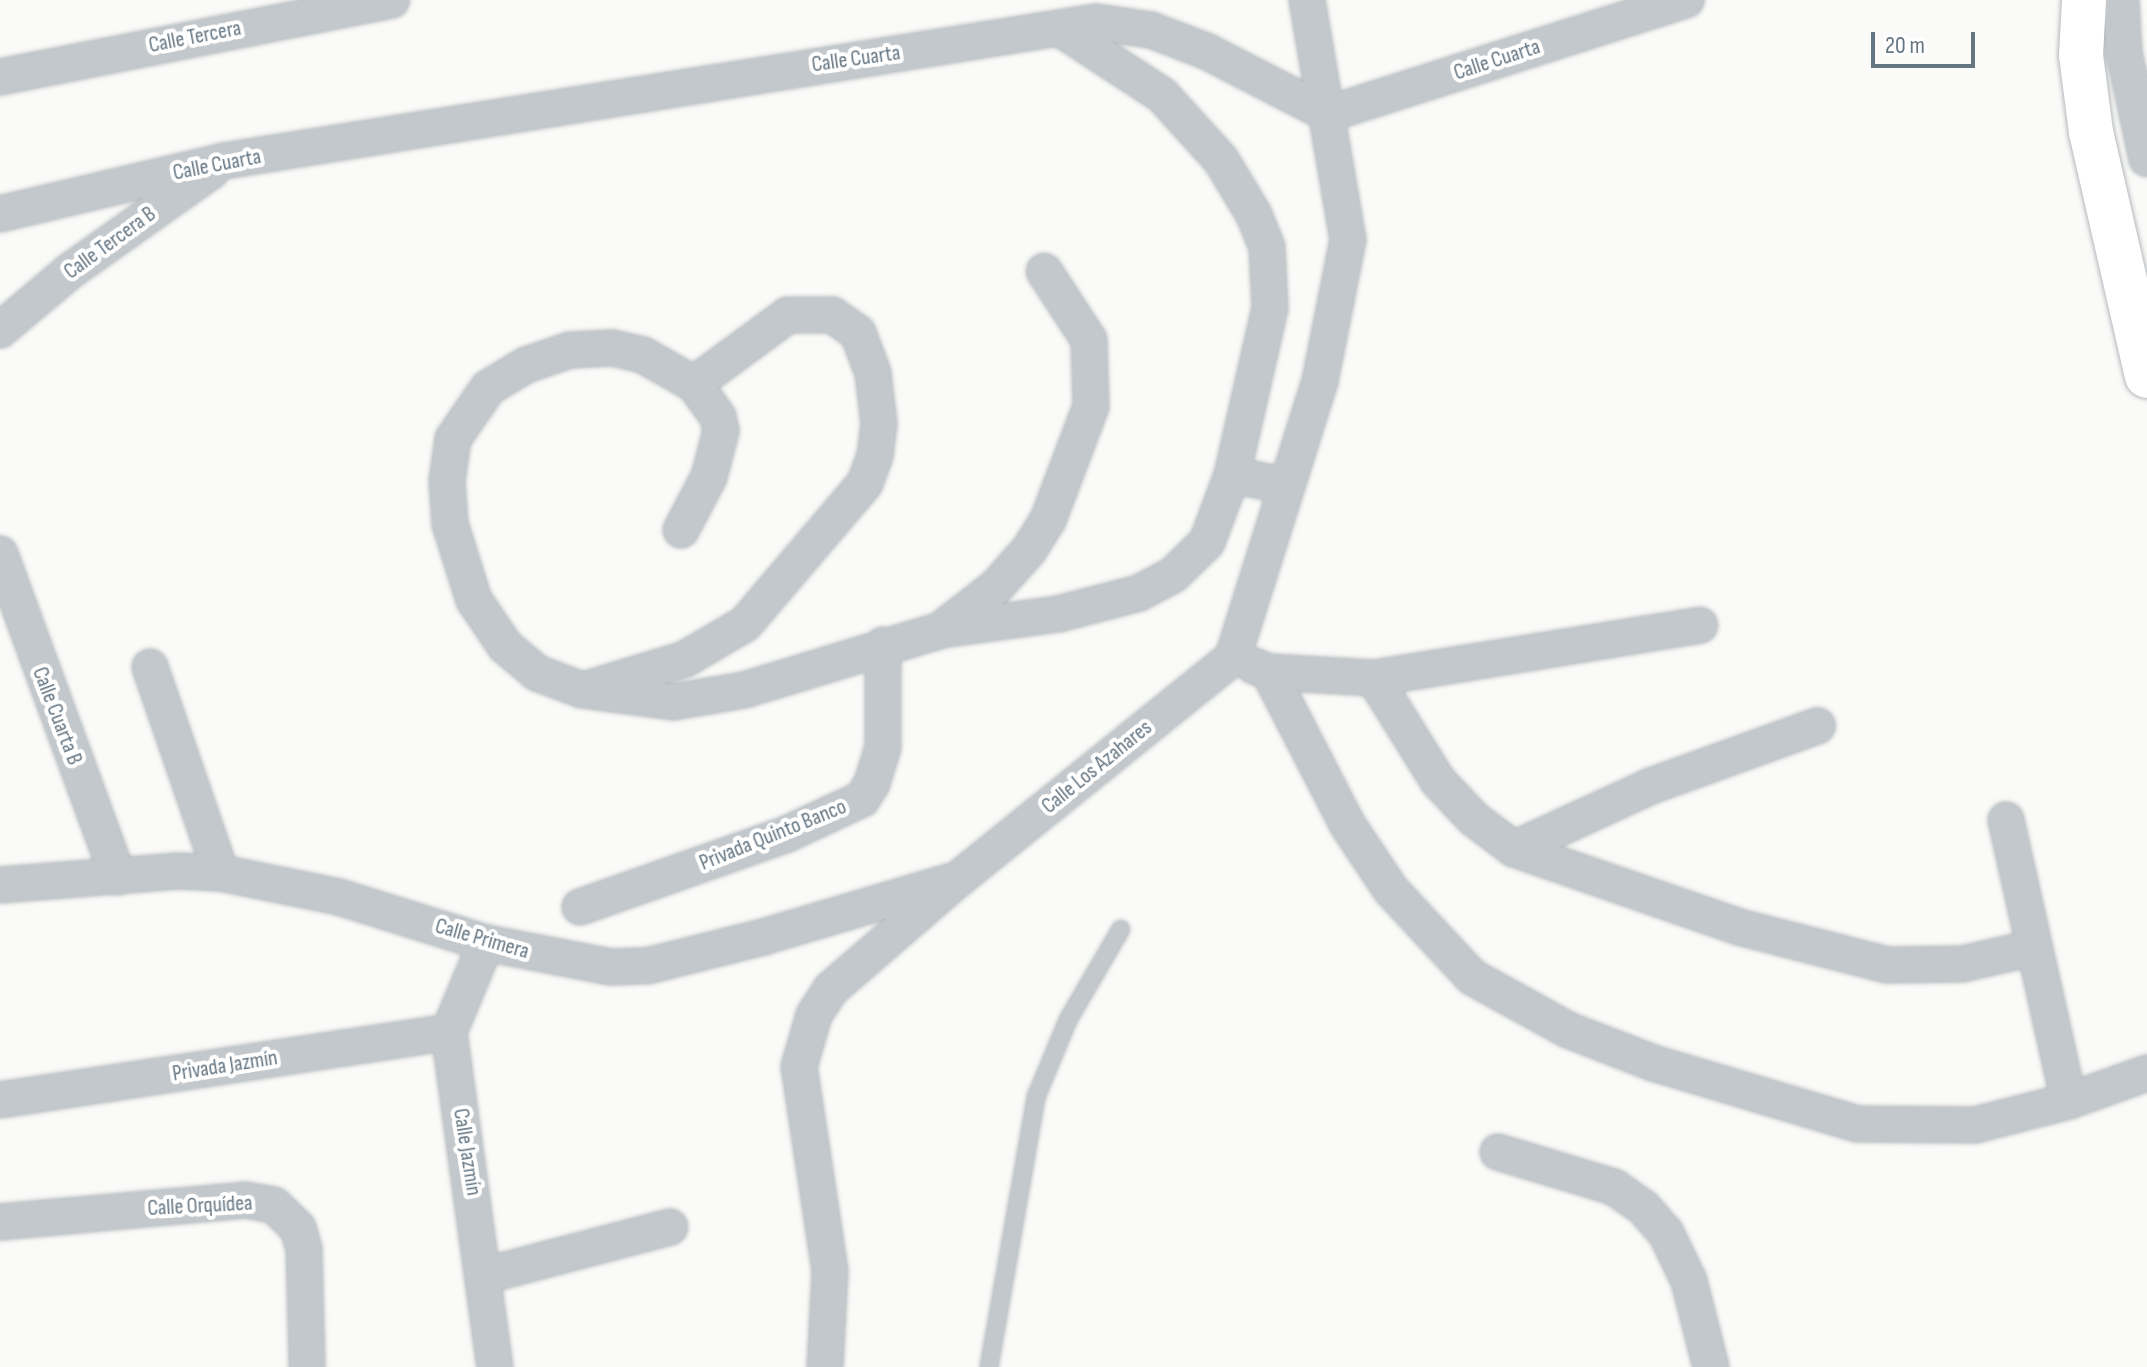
<!DOCTYPE html>
<html>
<head>
<meta charset="utf-8">
<style>
	body { margin:0 }
	#map { position:relative; width:2147px; height:1367px; overflow:hidden; background:#fafaf8; font-family:"Sofia Sans Condensed",sans-serif }
	div>[style] { position:absolute }
	[style*='--x'] { left:calc(var(--x)*1px); top:calc(var(--y)*1px); width:calc(var(--w)*1px); rotate:calc(var(--a)*1deg) }
	.roads { filter:drop-shadow(0 0 2px #b5babe) drop-shadow(0 0 2px #b5babe) }
	.lane>* { height:16px; margin:-8px; padding:0 8px; transform-origin:8px; border-radius:8px; background:#c3c8cc }
	.street>* { height:34px; margin:-17px; padding:0 17px; transform-origin:17px; border-radius:17px; background:#c3c8cc }
	.primary>* { height:44px; margin:-22px; padding:0 22px; transform-origin:22px; border-radius:22px; background:#fff }
	span { translate:-50% -50%; white-space:nowrap; text-align:center; line-height:1.15; -webkit-text-stroke:8px #fff; paint-order:stroke }
	.street-label { font-size:22px; color:#657683 }
	.scale { position:absolute; left:1871px; top:32px; width:104px; height:36px; box-sizing:border-box; border:4px solid #657683; border-top:0; padding-left:10px; font-size:24px; line-height:28px; white-space:nowrap; color:#657683; -webkit-text-stroke:6px #fff; paint-order:stroke }
</style>
</head>
<body>
<div id="map">
	<div class="roads">
		<div class="lane">
			<div style="--x:989;--y:1367;--w:274;--a:-80.1"></div>
			<div style="--x:1036;--y:1097;--w:83;--a:-67.4"></div>
			<div style="--x:1068;--y:1020;--w:105;--a:-59.8"></div>
		</div>
		<div class="street">
			<div style="--x:2121;--y:0;--w:52;--a:86.7"></div>
			<div style="--x:2124;--y:52;--w:109;--a:77.9"></div>
			<div style="--x:1061;--y:29;--w:121;--a:33.2"></div>
			<div style="--x:1162;--y:95;--w:88;--a:47.8"></div>
			<div style="--x:1221;--y:160;--w:64;--a:59"></div>
			<div style="--x:1254;--y:215;--w:35;--a:68"></div>
			<div style="--x:1267;--y:248;--w:60;--a:87.1"></div>
			<div style="--x:1270;--y:308;--w:171;--a:102.8"></div>
			<div style="--x:1232;--y:475;--w:56;--a:11.3"></div>
			<div style="--x:0;--y:77;--w:399;--a:-11.1"></div>
			<div style="--x:0;--y:214;--w:230;--a:-13.3"></div>
			<div style="--x:224;--y:161;--w:883;--a:-9.06"></div>
			<div style="--x:1096;--y:22;--w:56;--a:8.3"></div>
			<div style="--x:1151;--y:30;--w:61;--a:21.1"></div>
			<div style="--x:1208;--y:52;--w:135;--a:27.3"></div>
			<div style="--x:1328;--y:114;--w:376;--a:-17.7"></div>
			<div style="--x:0;--y:330;--w:92;--a:-40.1"></div>
			<div style="--x:70;--y:271;--w:173;--a:-35.3"></div>
			<div style="--x:681;--y:530;--w:60;--a:-62.2"></div>
			<div style="--x:709;--y:477;--w:48;--a:-75.4"></div>
			<div style="--x:721;--y:431;--w:14;--a:-102"></div>
			<div style="--x:718;--y:417;--w:41;--a:-126"></div>
			<div style="--x:694;--y:384;--w:59;--a:-150.4"></div>
			<div style="--x:643;--y:355;--w:32;--a:-167"></div>
			<div style="--x:612;--y:348;--w:42;--a:177.3"></div>
			<div style="--x:570;--y:350;--w:46;--a:161.2"></div>
			<div style="--x:526;--y:365;--w:44;--a:148.8"></div>
			<div style="--x:488;--y:388;--w:62;--a:124.5"></div>
			<div style="--x:453;--y:439;--w:42;--a:98.1"></div>
			<div style="--x:447;--y:481;--w:43;--a:86"></div>
			<div style="--x:450;--y:524;--w:80;--a:72.5"></div>
			<div style="--x:474;--y:600;--w:55;--a:56"></div>
			<div style="--x:505;--y:646;--w:42;--a:40.2"></div>
			<div style="--x:537;--y:673;--w:48;--a:20.7"></div>
			<div style="--x:582;--y:690;--w:92;--a:7.5"></div>
			<div style="--x:673;--y:702;--w:72;--a:-9.6"></div>
			<div style="--x:744;--y:690;--w:206;--a:-16.9"></div>
			<div style="--x:941;--y:630;--w:118;--a:-7.8"></div>
			<div style="--x:1058;--y:614;--w:84;--a:-14.5"></div>
			<div style="--x:1139;--y:593;--w:38;--a:-28"></div>
			<div style="--x:1173;--y:575;--w:47;--a:-44.1"></div>
			<div style="--x:1207;--y:542;--w:72;--a:-69.5"></div>
			<div style="--x:0;--y:554;--w:344;--a:69.9"></div>
			<div style="--x:947;--y:625;--w:62;--a:-37.8"></div>
			<div style="--x:996;--y:587;--w:50;--a:-48.3"></div>
			<div style="--x:1029;--y:550;--w:36;--a:-58"></div>
			<div style="--x:1048;--y:520;--w:122;--a:-69.3"></div>
			<div style="--x:1091;--y:406;--w:66;--a:-91.7"></div>
			<div style="--x:1089;--y:340;--w:82;--a:-123.1"></div>
			<div style="--x:1254;--y:666;--w:16;--a:22"></div>
			<div style="--x:1269;--y:672;--w:105;--a:3.3"></div>
			<div style="--x:1374;--y:678;--w:330;--a:-9.2"></div>
			<div style="--x:150;--y:667;--w:218;--a:71"></div>
			<div style="--x:1269;--y:672;--w:171;--a:62.8"></div>
			<div style="--x:1347;--y:824;--w:79;--a:56.3"></div>
			<div style="--x:1391;--y:890;--w:119;--a:47"></div>
			<div style="--x:1472;--y:977;--w:110;--a:28.9"></div>
			<div style="--x:1568;--y:1030;--w:91;--a:21.2"></div>
			<div style="--x:1653;--y:1063;--w:213;--a:16.6"></div>
			<div style="--x:1857;--y:1124;--w:118;--a:0.5"></div>
			<div style="--x:1975;--y:1125;--w:97;--a:-14.3"></div>
			<div style="--x:2069;--y:1101;--w:83;--a:-19.7"></div>
			<div style="--x:1374;--y:678;--w:121;--a:58.1"></div>
			<div style="--x:1438;--y:781;--w:52;--a:46.5"></div>
			<div style="--x:1474;--y:819;--w:50;--a:36.9"></div>
			<div style="--x:1514;--y:849;--w:238;--a:19.1"></div>
			<div style="--x:1739;--y:927;--w:153;--a:14.4"></div>
			<div style="--x:1887;--y:965;--w:75;--a:-0.8"></div>
			<div style="--x:1962;--y:964;--w:73;--a:-12.7"></div>
			<div style="--x:587;--y:689;--w:102;--a:-17"></div>
			<div style="--x:685;--y:659;--w:69;--a:-30.3"></div>
			<div style="--x:745;--y:624;--w:185;--a:-49.6"></div>
			<div style="--x:865;--y:483;--w:29;--a:-70"></div>
			<div style="--x:875;--y:456;--w:32;--a:-83"></div>
			<div style="--x:879;--y:424;--w:51;--a:-96.7"></div>
			<div style="--x:873;--y:373;--w:43;--a:-110.6"></div>
			<div style="--x:858;--y:333;--w:32;--a:-145"></div>
			<div style="--x:832;--y:315;--w:44;--a:180"></div>
			<div style="--x:788;--y:315;--w:117;--a:143.7"></div>
			<div style="--x:2006;--y:820;--w:288;--a:77.4"></div>
			<div style="--x:1514;--y:849;--w:151;--a:-24.7"></div>
			<div style="--x:1651;--y:786;--w:177;--a:-19.9"></div>
			<div style="--x:0;--y:885;--w:179;--a:-4.5"></div>
			<div style="--x:178;--y:871;--w:43;--a:2.7"></div>
			<div style="--x:221;--y:873;--w:120;--a:11.5"></div>
			<div style="--x:339;--y:897;--w:154;--a:17.4"></div>
			<div style="--x:486;--y:943;--w:127;--a:10.9"></div>
			<div style="--x:611;--y:967;--w:36;--a:-2"></div>
			<div style="--x:647;--y:966;--w:120;--a:-14"></div>
			<div style="--x:763;--y:937;--w:194;--a:-16.5"></div>
			<div style="--x:580;--y:907;--w:219;--a:-19.4"></div>
			<div style="--x:787;--y:834;--w:83;--a:-25"></div>
			<div style="--x:862;--y:799;--w:19;--a:-58"></div>
			<div style="--x:872;--y:783;--w:38;--a:-73"></div>
			<div style="--x:883;--y:747;--w:102;--a:-90"></div>
			<div style="--x:486;--y:943;--w:96;--a:112.6"></div>
			<div style="--x:449;--y:1032;--w:338;--a:82.2"></div>
			<div style="--x:0;--y:1100;--w:454;--a:-8.6"></div>
			<div style="--x:1498;--y:1152;--w:121;--a:16.8"></div>
			<div style="--x:1614;--y:1187;--w:35;--a:35"></div>
			<div style="--x:1643;--y:1207;--w:35;--a:49"></div>
			<div style="--x:1666;--y:1233;--w:53;--a:64.4"></div>
			<div style="--x:1689;--y:1281;--w:89;--a:75.7"></div>
			<div style="--x:0;--y:1222;--w:246;--a:-5.1"></div>
			<div style="--x:245;--y:1200;--w:29;--a:10"></div>
			<div style="--x:274;--y:1205;--w:33;--a:44"></div>
			<div style="--x:298;--y:1228;--w:22;--a:74"></div>
			<div style="--x:304;--y:1249;--w:118;--a:88.5"></div>
			<div style="--x:487;--y:1275;--w:189;--a:-14.7"></div>
			<div style="--x:825;--y:1367;--w:96;--a:-87"></div>
			<div style="--x:830;--y:1271;--w:206;--a:-98.6"></div>
			<div style="--x:799;--y:1067;--w:54;--a:-73.9"></div>
			<div style="--x:814;--y:1015;--w:31;--a:-57"></div>
			<div style="--x:831;--y:989;--w:167;--a:-40.9"></div>
			<div style="--x:957;--y:880;--w:355;--a:-38.9"></div>
			<div style="--x:1233;--y:657;--w:289;--a:-72.5"></div>
			<div style="--x:1320;--y:381;--w:144;--a:-78.8"></div>
			<div style="--x:1348;--y:240;--w:243;--a:-99.7"></div>
		</div>
		<div class="primary">
			<div style="--x:2084;--y:0;--w:55;--a:93.1"></div>
			<div style="--x:2081;--y:55;--w:78;--a:82.6"></div>
			<div style="--x:2091;--y:132;--w:250;--a:77.1"></div>
		</div>
	</div>
	<div class="street-label">
		<span style="left:195px;top:37px;rotate:-11deg">Calle Tercera</span>
		<span style="left:856px;top:59px;rotate:-8deg">Calle Cuarta</span>
		<span style="left:1497px;top:60px;rotate:-18deg">Calle Cuarta</span>
		<span style="left:217px;top:165px;rotate:-11deg">Calle Cuarta</span>
		<span style="left:110px;top:243px;rotate:-36deg">Calle Tercera B</span>
		<span style="left:57px;top:716px;rotate:69deg">Calle Cuarta B</span>
		<span style="left:1097px;top:767px;rotate:-39deg">Calle Los Azahares</span>
		<span style="left:773px;top:835px;rotate:-22deg">Privada Quinto Banco</span>
		<span style="left:482px;top:939px;rotate:16deg">Calle Primera</span>
		<span style="left:225px;top:1066px;rotate:-9deg">Privada Jazmín</span>
		<span style="left:467px;top:1152px;rotate:81deg">Calle Jazmín</span>
		<span style="left:200px;top:1206px;rotate:-3deg">Calle Orquídea</span>
	</div>
	<div class="scale">20 m</div>
</div>
</body>
</html>
